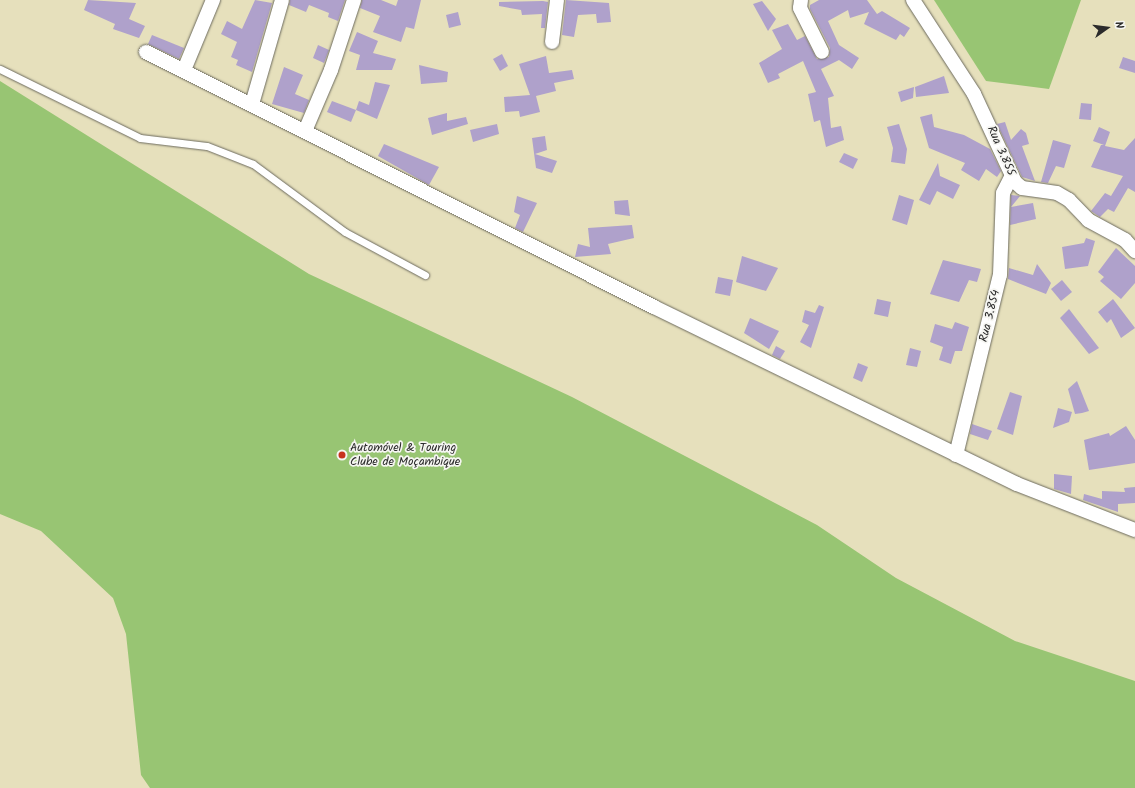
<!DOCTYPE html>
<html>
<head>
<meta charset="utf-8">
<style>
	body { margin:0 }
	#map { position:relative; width:1135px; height:788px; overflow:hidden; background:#e6e0bc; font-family:Kalam,sans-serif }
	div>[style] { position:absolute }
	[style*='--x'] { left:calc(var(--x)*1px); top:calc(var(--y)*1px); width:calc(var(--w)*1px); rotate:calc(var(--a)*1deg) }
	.green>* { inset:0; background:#98c573 }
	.building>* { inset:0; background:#afa1cb }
	.roads { filter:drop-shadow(0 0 1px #6c6a5e) drop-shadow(0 0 1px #6c6a5e) }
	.service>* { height:7px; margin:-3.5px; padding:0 3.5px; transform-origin:3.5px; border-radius:3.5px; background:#fff }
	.minor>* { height:14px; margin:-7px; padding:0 7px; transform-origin:7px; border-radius:7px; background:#fff }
	.dots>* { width:11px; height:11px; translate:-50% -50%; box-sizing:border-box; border:2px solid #f6f6f2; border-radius:50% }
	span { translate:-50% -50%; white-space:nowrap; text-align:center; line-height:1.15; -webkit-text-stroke:3.5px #f6f6f2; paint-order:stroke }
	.street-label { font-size:12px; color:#2b2b2b }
	.poi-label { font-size:12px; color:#2b2b2b }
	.left { translate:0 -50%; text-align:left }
	.north { position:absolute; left:1087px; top:8px; width:40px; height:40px; -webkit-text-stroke:3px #f6f6f2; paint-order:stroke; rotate:76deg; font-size:11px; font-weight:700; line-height:16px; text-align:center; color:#2b2b2b }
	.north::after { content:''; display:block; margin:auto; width:14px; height:18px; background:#2b2b2b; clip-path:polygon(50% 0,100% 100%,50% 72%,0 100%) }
</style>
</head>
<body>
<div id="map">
	<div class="green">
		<div style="clip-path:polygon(934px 0,1081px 0,1049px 89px,986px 81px)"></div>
		<div style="clip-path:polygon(0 81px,309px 274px,572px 397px,817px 525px,896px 578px,1015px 641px,1135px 681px,1135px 788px,150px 788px,141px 775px,126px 634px,113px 598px,41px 531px,0 514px)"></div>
	</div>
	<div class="building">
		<div style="clip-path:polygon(88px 0,136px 3px,129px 19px,145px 26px,139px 38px,113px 29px,115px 24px,84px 10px)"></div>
		<div style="clip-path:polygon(255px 0,272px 3px,252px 72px,236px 65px,238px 60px,231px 57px,237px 42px,221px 34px,227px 21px,242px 29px)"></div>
		<div style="clip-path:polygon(290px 0,345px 0,338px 21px,328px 17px,329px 13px,309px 5px,306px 12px,289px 5px)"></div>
		<div style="clip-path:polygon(362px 0,381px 0,396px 6px,398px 0,421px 0,414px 29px,406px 27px,401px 42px,373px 32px,380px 16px,360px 8px)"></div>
		<div style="clip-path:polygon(566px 0,609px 3px,611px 22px,597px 23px,596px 14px,578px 15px,574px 37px,562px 35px)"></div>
		<div style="clip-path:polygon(819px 0,867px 0,877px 14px,882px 11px,910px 28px,904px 37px,900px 34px,896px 40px,864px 24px,869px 12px,850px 18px,848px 10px,828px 21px,839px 45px,859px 58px,852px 69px,839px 60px,821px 69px,834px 96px,828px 98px,831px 128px,841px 126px,844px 140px,826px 147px,820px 120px,814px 122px,808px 94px,816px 92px,803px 61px,778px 74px,780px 78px,768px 83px,759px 63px,782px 49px,772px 30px,788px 24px,797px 40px,805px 36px,817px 59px,829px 57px,830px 48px,810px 9px,810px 5px)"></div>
		<div style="clip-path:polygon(543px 1px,548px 2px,545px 28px,541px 28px,542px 14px,522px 15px,521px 10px,499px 6px,499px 2px)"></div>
		<div style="clip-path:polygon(762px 1px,776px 19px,768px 31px,753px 4px)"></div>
		<div style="clip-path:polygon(458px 12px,461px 25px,449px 28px,446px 15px)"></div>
		<div style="clip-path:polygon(357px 32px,378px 41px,373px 53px,396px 59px,392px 70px,356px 70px,360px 55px,349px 51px)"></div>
		<div style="clip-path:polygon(152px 35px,184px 48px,179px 59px,148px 44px)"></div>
		<div style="clip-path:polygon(318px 45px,329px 50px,324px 63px,313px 58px)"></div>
		<div style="clip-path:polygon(502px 54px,508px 66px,500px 71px,493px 59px)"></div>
		<div style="clip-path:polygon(546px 56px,549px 73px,572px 70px,574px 79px,554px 83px,556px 91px,536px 96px,540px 112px,520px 117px,519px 111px,505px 112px,504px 97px,530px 95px,519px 64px)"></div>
		<div style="clip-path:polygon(1123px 57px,1135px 61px,1135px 73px,1119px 68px)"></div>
		<div style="clip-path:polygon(419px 65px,448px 72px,447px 82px,421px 84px)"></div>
		<div style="clip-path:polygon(284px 67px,303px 75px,295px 94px,309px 100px,304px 113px,272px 104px)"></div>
		<div style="clip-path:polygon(944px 76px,949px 93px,916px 97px,915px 87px)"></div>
		<div style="clip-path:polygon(375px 82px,390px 85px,377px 119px,356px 110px,359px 101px,369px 105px)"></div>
		<div style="clip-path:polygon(914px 87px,913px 98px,901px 102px,898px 92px)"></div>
		<div style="clip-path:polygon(332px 101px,356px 110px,351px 122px,327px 112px)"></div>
		<div style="clip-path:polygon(1081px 103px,1092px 104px,1091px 120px,1079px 119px)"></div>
		<div style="clip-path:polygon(447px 113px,447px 121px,466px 117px,468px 124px,432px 135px,428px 118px)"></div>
		<div style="clip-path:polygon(932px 114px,934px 127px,964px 135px,990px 149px,1001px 171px,997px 177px,986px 169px,979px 181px,961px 170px,965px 163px,929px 148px,920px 117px)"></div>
		<div style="clip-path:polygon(1005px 122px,1011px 140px,1021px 129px,1026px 133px,1029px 144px,1022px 146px,1035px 181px,1022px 177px,997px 124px)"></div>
		<div style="clip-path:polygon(497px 124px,499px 134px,473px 142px,470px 130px)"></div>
		<div style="clip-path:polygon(899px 124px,907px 149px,905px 164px,891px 162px,893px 148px,887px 127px)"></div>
		<div style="clip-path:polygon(1099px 127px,1110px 132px,1105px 146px,1124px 150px,1135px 138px,1135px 192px,1128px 188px,1114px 212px,1108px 209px,1100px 217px,1091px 211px,1105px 193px,1111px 196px,1123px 176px,1091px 167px,1101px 145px,1104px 145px,1093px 141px)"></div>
		<div style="clip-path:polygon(545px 136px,547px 150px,535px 154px,557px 161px,552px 173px,536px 168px,532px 138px)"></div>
		<div style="clip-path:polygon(1053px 140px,1071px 145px,1064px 168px,1056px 166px,1048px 183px,1041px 182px)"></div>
		<div style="clip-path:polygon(384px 144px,439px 167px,429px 185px,378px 156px)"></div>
		<div style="clip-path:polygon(844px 153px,858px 159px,853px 169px,839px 162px)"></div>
		<div style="clip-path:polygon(938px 163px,940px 176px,960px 185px,953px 199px,937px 191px,930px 205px,919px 200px)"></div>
		<div style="clip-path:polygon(899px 195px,914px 200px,907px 225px,892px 220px)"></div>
		<div style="clip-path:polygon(1011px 195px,1020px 196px,1011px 207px,1033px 203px,1036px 219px,1010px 225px)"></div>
		<div style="clip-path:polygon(517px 196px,537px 203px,523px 232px,515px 228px,520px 215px,514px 212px)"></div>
		<div style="clip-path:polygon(628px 200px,630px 216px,615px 214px,614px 201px)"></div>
		<div style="clip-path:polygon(632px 225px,634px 238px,608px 244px,611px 254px,575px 257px,578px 244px,590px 247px,588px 228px)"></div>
		<div style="clip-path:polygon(1086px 238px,1095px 241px,1088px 266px,1065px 269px,1062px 247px,1084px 243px)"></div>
		<div style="clip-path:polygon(1116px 248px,1135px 266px,1135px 283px,1121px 299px,1100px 281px,1104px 277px,1098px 272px)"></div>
		<div style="clip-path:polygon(742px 256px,778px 268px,766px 291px,736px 282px)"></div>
		<div style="clip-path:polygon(943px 260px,981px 269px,977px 282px,969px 280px,959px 302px,930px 294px)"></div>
		<div style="clip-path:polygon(1037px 264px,1051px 283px,1046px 294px,1008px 279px,1009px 268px,1033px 275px)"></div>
		<div style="clip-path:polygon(718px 277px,733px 280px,730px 296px,715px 293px)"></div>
		<div style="clip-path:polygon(1062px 280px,1072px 292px,1061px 301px,1051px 289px)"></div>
		<div style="clip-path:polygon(877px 299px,891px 302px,888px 317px,874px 314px)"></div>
		<div style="clip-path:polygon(1113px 299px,1135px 328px,1121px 338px,1111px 319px,1107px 323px,1098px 312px)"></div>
		<div style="clip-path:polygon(819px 305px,824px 307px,811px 348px,800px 342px,809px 325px,802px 322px,805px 310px,815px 313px)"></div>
		<div style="clip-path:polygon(1069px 309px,1099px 348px,1089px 354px,1060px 318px)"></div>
		<div style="clip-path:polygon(750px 318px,779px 331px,769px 349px,744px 333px)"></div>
		<div style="clip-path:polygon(955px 322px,969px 327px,962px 351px,955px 351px,951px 364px,939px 360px,943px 347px,930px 342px,935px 324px,952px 329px)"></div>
		<div style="clip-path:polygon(776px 346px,785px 351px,780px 359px,772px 355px)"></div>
		<div style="clip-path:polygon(910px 348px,921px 351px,917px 367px,906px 365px)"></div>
		<div style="clip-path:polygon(858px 363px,868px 367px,862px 382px,853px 378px)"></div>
		<div style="clip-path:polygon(1077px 381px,1089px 411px,1082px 413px,1075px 414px,1068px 389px)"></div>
		<div style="clip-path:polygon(1010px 392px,1022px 396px,1013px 435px,997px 429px)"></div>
		<div style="clip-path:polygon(1058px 408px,1072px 412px,1069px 422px,1053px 428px)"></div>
		<div style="clip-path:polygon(972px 424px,992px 431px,988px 440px,970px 434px)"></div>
		<div style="clip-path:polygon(1126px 426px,1135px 440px,1135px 463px,1089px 470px,1084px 440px,1109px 433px,1110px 436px)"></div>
		<div style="clip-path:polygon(1054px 474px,1072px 476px,1071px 494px,1054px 489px)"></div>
		<div style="clip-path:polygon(1135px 487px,1135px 503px,1118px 504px,1118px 512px,1083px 500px,1084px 494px,1102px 499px,1102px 491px,1125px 492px,1124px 488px)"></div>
	</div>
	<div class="roads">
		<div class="service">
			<div style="--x:0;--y:69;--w:156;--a:26.2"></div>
			<div style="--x:140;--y:138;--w:67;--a:6.8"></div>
			<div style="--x:207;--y:146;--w:49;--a:21.4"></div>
			<div style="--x:253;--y:164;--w:114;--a:36.5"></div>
			<div style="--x:345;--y:232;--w:91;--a:28.3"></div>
		</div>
		<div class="minor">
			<div style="--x:801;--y:0;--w:8;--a:97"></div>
			<div style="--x:800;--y:8;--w:49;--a:63.4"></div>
			<div style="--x:913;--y:0;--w:112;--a:57"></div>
			<div style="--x:974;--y:94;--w:97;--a:65"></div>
			<div style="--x:1015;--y:182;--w:9;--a:41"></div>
			<div style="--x:1022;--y:188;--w:35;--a:8"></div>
			<div style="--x:1057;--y:193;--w:14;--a:30"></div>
			<div style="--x:1069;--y:200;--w:28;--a:46"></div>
			<div style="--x:1088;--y:220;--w:42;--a:28.4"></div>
			<div style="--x:1125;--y:240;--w:15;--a:48"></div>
			<div style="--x:552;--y:42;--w:42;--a:-83.2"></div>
			<div style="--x:146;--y:52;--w:568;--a:26.66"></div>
			<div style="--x:654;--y:307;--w:404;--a:26"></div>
			<div style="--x:1017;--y:484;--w:127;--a:21.3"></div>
			<div style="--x:184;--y:70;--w:76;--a:-67.5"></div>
			<div style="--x:252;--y:104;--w:108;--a:-73.9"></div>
			<div style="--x:305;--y:131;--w:66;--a:-66.9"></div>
			<div style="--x:331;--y:70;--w:74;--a:-71.8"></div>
			<div style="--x:956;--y:455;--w:185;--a:-76.3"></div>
			<div style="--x:1000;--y:275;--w:82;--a:-87.9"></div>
			<div style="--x:1003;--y:193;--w:18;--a:-63"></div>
		</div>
	</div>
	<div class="dots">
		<div style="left:342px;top:455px;background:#c8321e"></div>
	</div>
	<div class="street-label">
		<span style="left:1001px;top:151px;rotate:66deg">Rua 3.855</span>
		<span style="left:990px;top:316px;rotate:-76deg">Rua 3.854</span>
	</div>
	<div class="poi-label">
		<span class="left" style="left:350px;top:455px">Automóvel &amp; Touring<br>Clube de Moçambique</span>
	</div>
	<div class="north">N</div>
</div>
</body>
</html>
